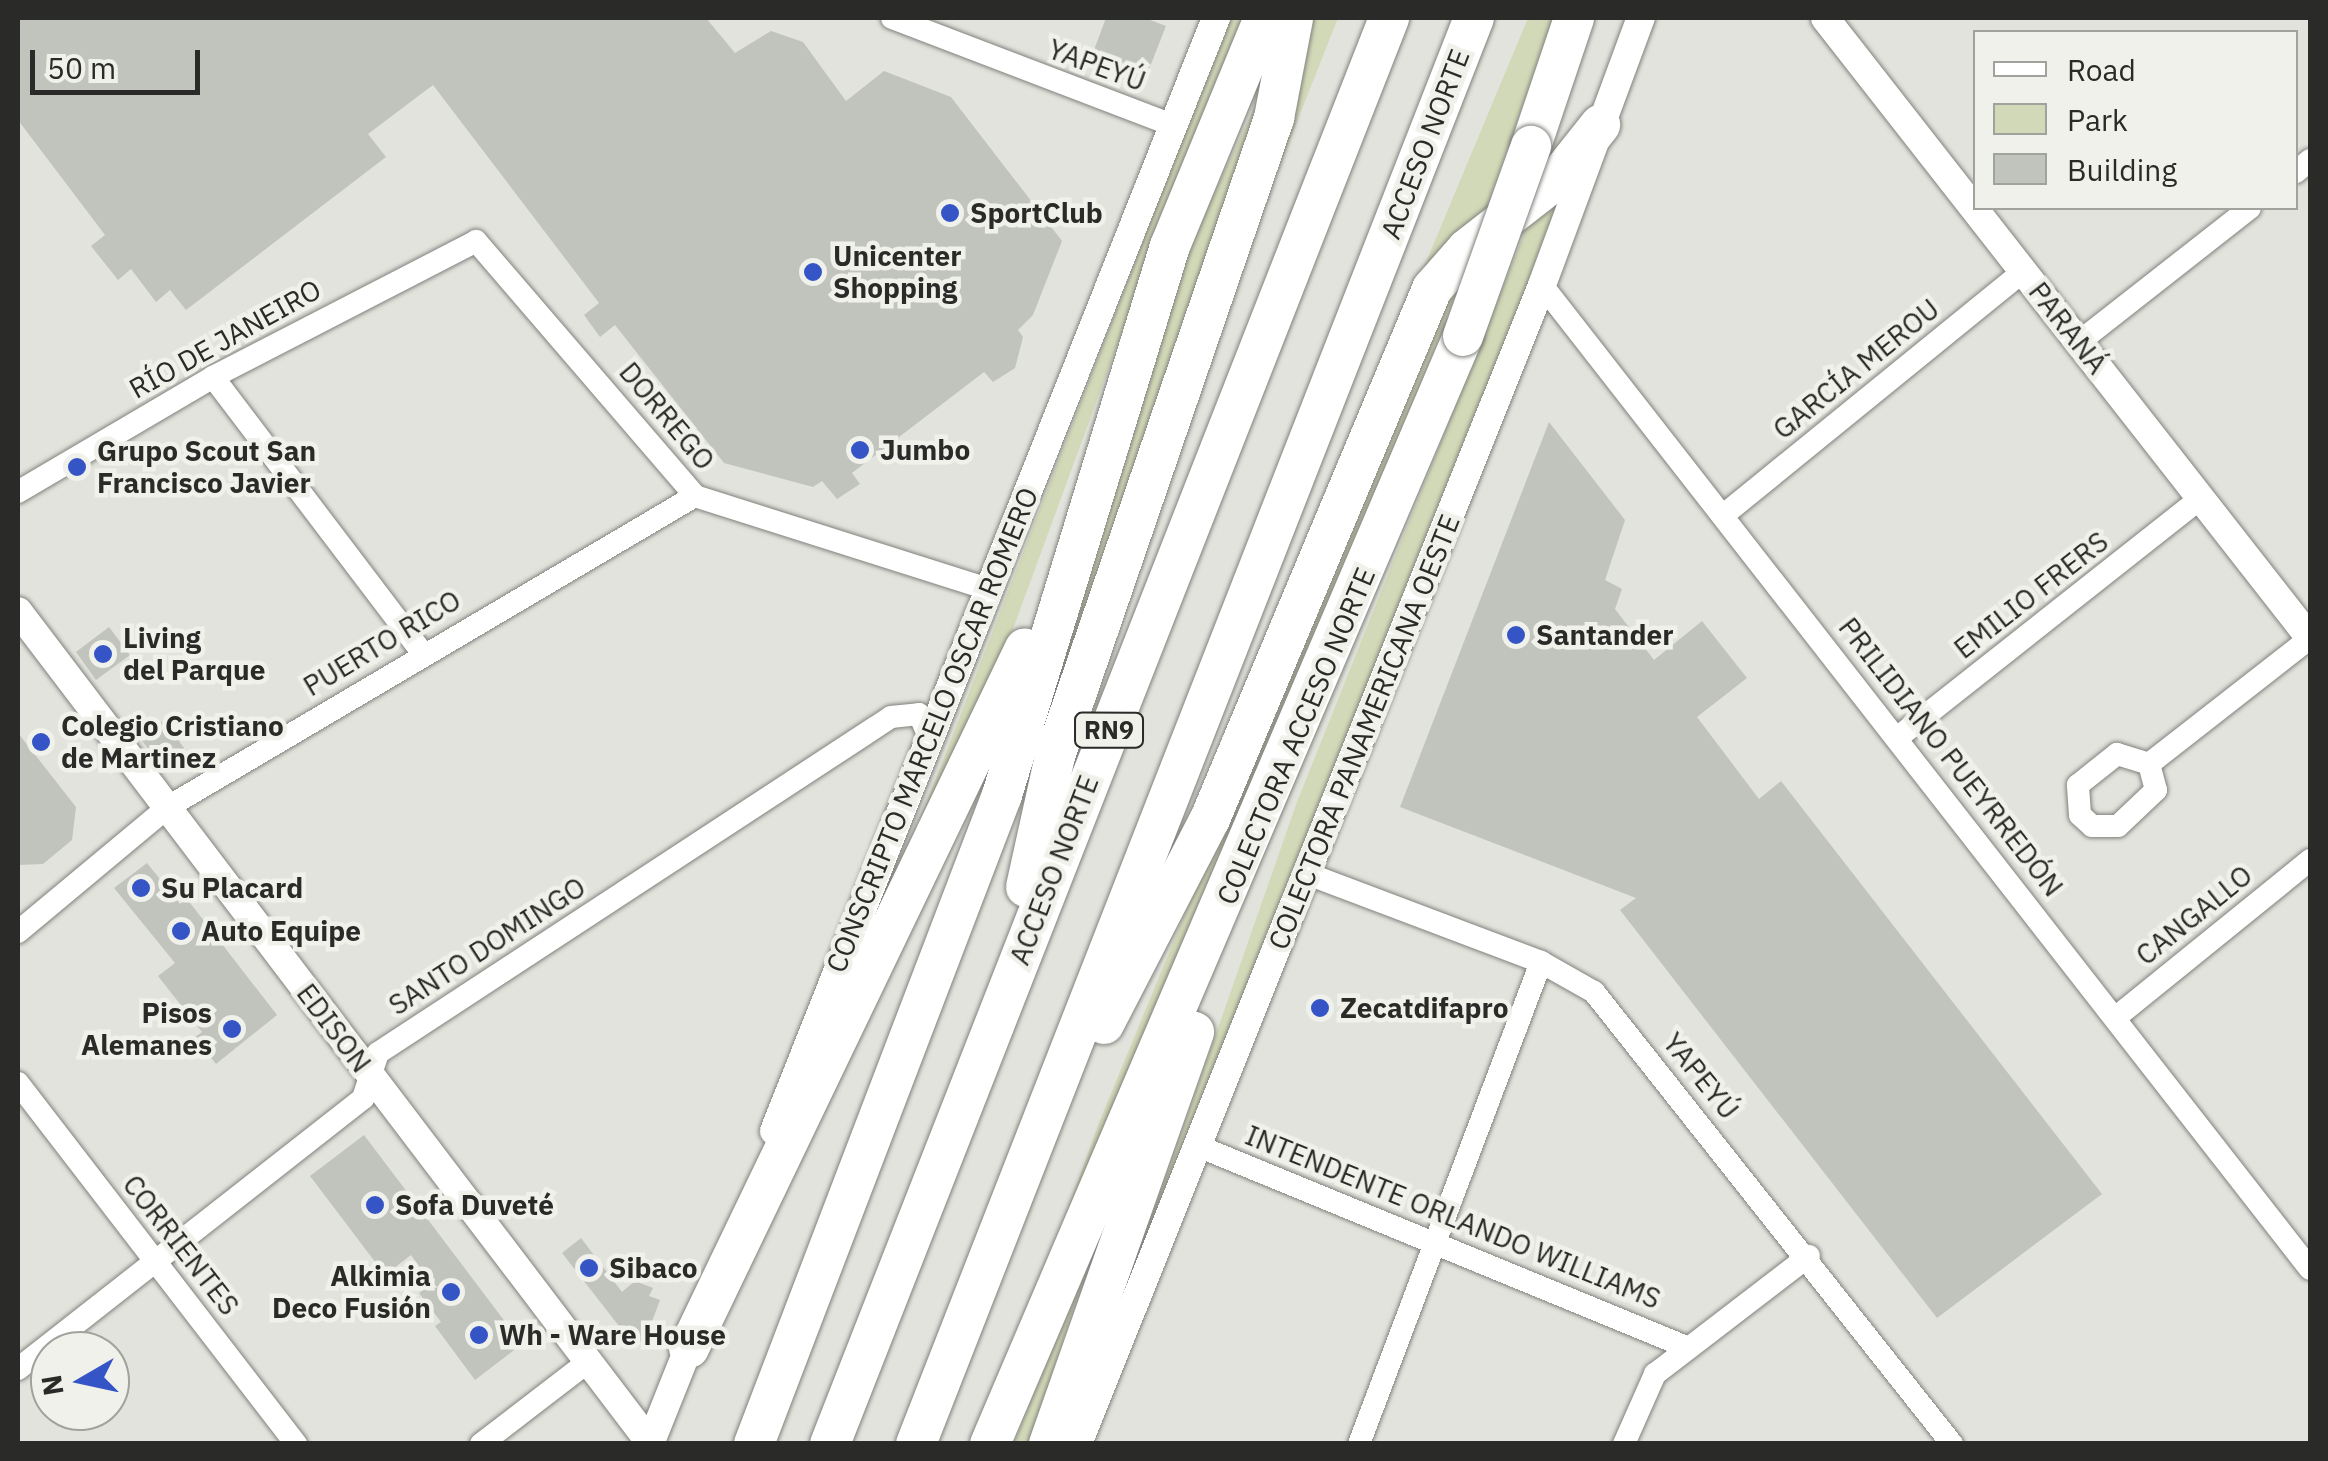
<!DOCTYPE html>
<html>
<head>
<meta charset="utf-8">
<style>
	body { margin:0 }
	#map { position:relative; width:2328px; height:1461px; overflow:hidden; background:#e2e3dd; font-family:"IBM Plex Sans",sans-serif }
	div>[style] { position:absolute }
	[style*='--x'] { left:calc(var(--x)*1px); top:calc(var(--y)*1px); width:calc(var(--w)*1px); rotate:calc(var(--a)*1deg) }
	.green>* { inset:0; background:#d2d9b8 }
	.building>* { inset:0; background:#c1c3bd }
	.roads { filter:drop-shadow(0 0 2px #80827c) drop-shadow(0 0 2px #80827c) }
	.minor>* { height:22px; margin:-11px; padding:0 11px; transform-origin:11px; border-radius:11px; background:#fff }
	.tertiary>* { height:28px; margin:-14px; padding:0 14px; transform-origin:14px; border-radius:14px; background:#fff }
	.motorway>* { height:40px; margin:-20px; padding:0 20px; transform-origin:20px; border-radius:20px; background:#fff }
	.bridges { filter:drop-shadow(0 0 2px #80827c) drop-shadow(0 0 2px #80827c) }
	.motorway-bridge>* { height:40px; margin:-20px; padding:0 20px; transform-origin:20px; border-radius:20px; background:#fff }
	.dots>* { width:28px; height:28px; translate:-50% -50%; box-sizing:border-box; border:5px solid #eff1ea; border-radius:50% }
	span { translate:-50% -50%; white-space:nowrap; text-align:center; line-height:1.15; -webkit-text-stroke:9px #eff1ea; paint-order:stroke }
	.shield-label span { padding:2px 8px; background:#eff1ea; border:2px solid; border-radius:8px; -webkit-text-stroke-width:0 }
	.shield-label { font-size:25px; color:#2a2b28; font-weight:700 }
	.street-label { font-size:28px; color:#2a2b28 }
	.poi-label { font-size:28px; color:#2a2b28; font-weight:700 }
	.left { translate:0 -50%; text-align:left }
	.right { translate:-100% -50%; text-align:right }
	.frame { position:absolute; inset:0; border:20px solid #2a2b28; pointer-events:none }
	.legend { position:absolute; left:1973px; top:30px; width:325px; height:180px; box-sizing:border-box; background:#eff1ea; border:2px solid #a0a29c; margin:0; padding:12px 18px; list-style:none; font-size:30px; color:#2a2b28 }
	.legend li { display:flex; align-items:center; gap:20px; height:50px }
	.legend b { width:50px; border:2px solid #a0a29c }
	.north { position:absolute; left:30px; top:1331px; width:100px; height:100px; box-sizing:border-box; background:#eff1ea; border:2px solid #a0a29c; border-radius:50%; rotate:261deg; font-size:28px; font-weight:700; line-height:40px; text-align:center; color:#2a2b28 }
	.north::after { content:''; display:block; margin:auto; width:35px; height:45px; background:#3554c5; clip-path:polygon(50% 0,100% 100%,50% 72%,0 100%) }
	.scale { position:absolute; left:30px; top:50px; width:170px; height:45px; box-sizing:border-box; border:5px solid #2a2b28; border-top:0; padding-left:12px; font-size:30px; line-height:35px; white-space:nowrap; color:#2a2b28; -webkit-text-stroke:8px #eff1ea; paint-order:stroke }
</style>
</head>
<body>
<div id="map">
	<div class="green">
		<div style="clip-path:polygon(1229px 18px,1249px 18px,1180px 174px,1013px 629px,875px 937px)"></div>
		<div style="clip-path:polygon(1313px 18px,1338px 18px,1240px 266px,1302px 67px)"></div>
		<div style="clip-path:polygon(1528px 18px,1553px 18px,1484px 217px,1414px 291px)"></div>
		<div style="clip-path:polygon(1272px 69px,1015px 812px,1193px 239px)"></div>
		<div style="clip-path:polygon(1565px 203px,1088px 1400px,1297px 802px,1529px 222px)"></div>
		<div style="clip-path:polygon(1463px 277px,1302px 682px,1044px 1277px,1098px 1125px,1413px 361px)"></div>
		<div style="clip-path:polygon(1093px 1247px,1030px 1443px,1014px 1443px)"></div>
	</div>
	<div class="building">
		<div style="clip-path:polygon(18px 18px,706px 18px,735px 53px,771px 31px,803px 42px,846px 101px,884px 71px,951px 97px,1062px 241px,1033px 315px,1018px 330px,1023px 337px,1015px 368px,993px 382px,984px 372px,852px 473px,860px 484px,837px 499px,822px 481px,813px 487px,724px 463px,615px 325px,600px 337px,584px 315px,599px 303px,433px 85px,368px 134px,386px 157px,186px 310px,170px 290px,156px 302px,131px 269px,118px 280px,91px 246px,105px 235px,18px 120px)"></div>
		<div style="clip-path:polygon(1106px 18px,1145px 18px,1166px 26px,1142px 87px,1088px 66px)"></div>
		<div style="clip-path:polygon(1549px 422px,1625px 520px,1605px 580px,1622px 589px,1615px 609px,1654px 660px,1702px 621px,1747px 678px,1697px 717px,1759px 799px,1781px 781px,2102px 1194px,1937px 1318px,1620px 910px,1636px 898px,1400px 807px)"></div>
		<div style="clip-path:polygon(109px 627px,130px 655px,96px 680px,76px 652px)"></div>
		<div style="clip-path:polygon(164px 720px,184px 748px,161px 765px,140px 738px)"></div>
		<div style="clip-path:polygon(18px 733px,76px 807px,72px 840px,43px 864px,18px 865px)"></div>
		<div style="clip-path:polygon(147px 863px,180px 904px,187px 899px,277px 1015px,216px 1064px,195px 1037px,202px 1032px,158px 976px,175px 963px,114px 888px)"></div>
		<div style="clip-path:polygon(364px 1135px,522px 1344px,475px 1380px,435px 1326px,441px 1322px,419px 1293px,432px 1284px,411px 1255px,385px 1275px,310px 1176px)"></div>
		<div style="clip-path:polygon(581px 1238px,622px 1292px,635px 1281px,653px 1288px,649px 1296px,660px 1300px,644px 1343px,633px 1344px,562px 1253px)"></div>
	</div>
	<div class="roads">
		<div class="minor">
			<div style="--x:892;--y:18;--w:297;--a:20.9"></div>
			<div style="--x:2296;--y:172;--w:18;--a:-41"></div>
			<div style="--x:1542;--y:285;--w:1248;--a:52.03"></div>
			<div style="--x:2079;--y:342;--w:217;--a:-38.1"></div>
			<div style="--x:213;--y:377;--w:345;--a:52.8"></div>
			<div style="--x:18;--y:492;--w:226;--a:-30.5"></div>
			<div style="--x:213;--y:377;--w:296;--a:-27.3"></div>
			<div style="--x:476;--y:241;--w:336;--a:49.3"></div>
			<div style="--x:695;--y:496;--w:308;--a:17.6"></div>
			<div style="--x:1726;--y:513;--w:384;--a:-39.1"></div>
			<div style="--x:1897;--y:738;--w:387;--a:-38.3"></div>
			<div style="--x:2117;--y:754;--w:34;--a:17"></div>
			<div style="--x:2149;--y:764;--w:27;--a:75"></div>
			<div style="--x:2156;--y:790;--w:52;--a:136.5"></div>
			<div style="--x:2118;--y:826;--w:26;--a:180"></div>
			<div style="--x:2092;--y:826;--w:16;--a:-137"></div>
			<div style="--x:2080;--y:815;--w:30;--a:-94"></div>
			<div style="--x:2078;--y:785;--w:50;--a:-38.5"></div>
			<div style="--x:2149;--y:764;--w:204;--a:-38"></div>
			<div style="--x:1308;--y:874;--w:249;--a:20.7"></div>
			<div style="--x:1541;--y:962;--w:61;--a:29.5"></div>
			<div style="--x:1594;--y:992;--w:577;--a:51.62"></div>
			<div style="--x:18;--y:932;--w:195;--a:-39.8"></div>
			<div style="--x:168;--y:807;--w:612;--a:-30.55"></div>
			<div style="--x:2115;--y:1018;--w:251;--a:-39"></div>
			<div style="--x:18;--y:1083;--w:456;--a:52.4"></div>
			<div style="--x:1198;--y:1146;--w:526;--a:22.37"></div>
			<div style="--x:18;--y:1369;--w:439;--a:-38.1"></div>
			<div style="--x:363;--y:1098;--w:47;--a:-71.6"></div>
			<div style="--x:378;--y:1053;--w:613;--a:-33.22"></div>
			<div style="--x:891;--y:717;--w:28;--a:-6"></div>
			<div style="--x:919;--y:714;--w:24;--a:66"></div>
			<div style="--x:481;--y:1444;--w:135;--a:-37.5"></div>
			<div style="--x:1359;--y:1444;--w:515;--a:-69.31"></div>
			<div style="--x:1624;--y:1444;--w:77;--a:-66.1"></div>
			<div style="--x:1655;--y:1374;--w:194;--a:-37.5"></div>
		</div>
		<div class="tertiary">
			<div style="--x:1825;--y:18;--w:787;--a:51.97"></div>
			<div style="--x:18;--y:611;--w:1046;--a:52.77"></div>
			<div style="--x:774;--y:1131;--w:1198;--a:-68.34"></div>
			<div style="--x:650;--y:1444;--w:118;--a:-68.2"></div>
			<div style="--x:1078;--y:1444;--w:1248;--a:-68.18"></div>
			<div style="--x:1542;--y:285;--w:285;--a:-69.7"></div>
		</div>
		<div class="motorway">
			<div style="--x:1531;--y:146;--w:135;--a:-71.4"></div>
			<div style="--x:1026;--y:887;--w:134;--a:-77.5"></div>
			<div style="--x:1055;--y:756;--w:675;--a:-71.05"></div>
			<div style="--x:1274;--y:118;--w:102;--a:-79.2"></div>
			<div style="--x:1104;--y:1024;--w:231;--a:-62.7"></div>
			<div style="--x:1210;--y:819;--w:575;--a:-67.27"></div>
			<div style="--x:1432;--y:289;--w:53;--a:-48.8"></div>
			<div style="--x:1467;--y:249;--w:115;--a:-38"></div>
			<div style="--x:1558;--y:178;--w:68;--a:-51.6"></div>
			<div style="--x:689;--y:1348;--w:776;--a:-64.36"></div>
			<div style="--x:754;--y:1444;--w:695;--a:-69.09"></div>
			<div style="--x:1002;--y:795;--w:574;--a:-72.99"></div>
			<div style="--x:1170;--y:246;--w:247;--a:-67.6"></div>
			<div style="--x:830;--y:1444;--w:1532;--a:-68.59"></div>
			<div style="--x:916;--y:1444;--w:1531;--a:-68.63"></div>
			<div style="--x:990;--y:1444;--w:1205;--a:-66.88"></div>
			<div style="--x:1049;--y:1444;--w:437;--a:-70.6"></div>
		</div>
	</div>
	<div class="bridges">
		<div class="motorway-bridge">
			<div style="--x:1463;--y:336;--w:202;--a:-70.3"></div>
		</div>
	</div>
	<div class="dots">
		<div style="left:950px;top:213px;background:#3554c5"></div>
		<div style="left:813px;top:272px;background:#3554c5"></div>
		<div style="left:860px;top:450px;background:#3554c5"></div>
		<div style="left:77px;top:467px;background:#3554c5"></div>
		<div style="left:1516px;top:635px;background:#3554c5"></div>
		<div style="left:103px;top:654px;background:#3554c5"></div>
		<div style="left:41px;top:742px;background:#3554c5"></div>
		<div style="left:141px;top:888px;background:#3554c5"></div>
		<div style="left:181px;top:931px;background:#3554c5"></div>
		<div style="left:1320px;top:1008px;background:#3554c5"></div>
		<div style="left:232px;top:1029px;background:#3554c5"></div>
		<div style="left:375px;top:1205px;background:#3554c5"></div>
		<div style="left:589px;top:1268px;background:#3554c5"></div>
		<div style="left:451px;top:1292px;background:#3554c5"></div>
		<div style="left:479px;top:1335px;background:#3554c5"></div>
	</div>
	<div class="shield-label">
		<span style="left:1109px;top:730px">RN9</span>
	</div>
	<div class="street-label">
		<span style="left:1097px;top:65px;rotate:20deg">YAPEYÚ</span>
		<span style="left:1425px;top:144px;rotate:-69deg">ACCESO NORTE</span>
		<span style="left:2068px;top:328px;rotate:52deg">PARANÁ</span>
		<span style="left:225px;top:339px;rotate:-29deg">RÍO DE JANEIRO</span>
		<span style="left:1856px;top:369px;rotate:-39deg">GARCÍA MEROU</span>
		<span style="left:667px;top:416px;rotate:50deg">DORREGO</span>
		<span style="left:2031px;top:595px;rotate:-38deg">EMILIO FRERS</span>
		<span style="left:382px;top:643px;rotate:-31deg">PUERTO RICO</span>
		<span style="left:932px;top:730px;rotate:-68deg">CONSCRIPTO MARCELO OSCAR ROMERO</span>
		<span style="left:1364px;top:732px;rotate:-68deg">COLECTORA PANAMERICANA OESTE</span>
		<span style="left:1296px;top:736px;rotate:-67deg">COLECTORA ACCESO NORTE</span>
		<span style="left:1951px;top:757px;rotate:52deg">PRILIDIANO PUEYRREDÓN</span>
		<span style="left:1054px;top:870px;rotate:-69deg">ACCESO NORTE</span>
		<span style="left:2194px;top:915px;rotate:-39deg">CANGALLO</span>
		<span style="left:487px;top:946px;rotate:-33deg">SANTO DOMINGO</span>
		<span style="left:334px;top:1028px;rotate:53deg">EDISON</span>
		<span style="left:1701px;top:1076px;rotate:51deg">YAPEYÚ</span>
		<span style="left:1453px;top:1217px;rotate:22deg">INTENDENTE ORLANDO WILLIAMS</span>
		<span style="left:181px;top:1245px;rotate:52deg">CORRIENTES</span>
	</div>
	<div class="poi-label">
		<span class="left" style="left:970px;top:213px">SportClub</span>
		<span class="left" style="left:833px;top:272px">Unicenter<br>Shopping</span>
		<span class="left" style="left:880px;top:450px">Jumbo</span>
		<span class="left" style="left:97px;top:467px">Grupo Scout San<br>Francisco Javier</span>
		<span class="left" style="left:1536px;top:635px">Santander</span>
		<span class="left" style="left:123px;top:654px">Living<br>del Parque</span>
		<span class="left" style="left:61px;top:742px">Colegio Cristiano<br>de Martinez</span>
		<span class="left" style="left:161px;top:888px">Su Placard</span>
		<span class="left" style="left:201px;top:931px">Auto Equipe</span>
		<span class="left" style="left:1340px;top:1008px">Zecatdifapro</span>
		<span class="right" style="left:212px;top:1029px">Pisos<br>Alemanes</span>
		<span class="left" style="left:395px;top:1205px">Sofa Duveté</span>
		<span class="left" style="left:609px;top:1268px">Sibaco</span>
		<span class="right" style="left:431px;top:1292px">Alkimia<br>Deco Fusión</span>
		<span class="left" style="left:499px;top:1335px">Wh - Ware House</span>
	</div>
	<div class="frame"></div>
	<ul class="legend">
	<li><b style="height:12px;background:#fff"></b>Road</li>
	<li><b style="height:28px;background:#d2d9b8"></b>Park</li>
	<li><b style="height:28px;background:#c1c3bd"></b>Building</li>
	</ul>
	<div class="north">N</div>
	<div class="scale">50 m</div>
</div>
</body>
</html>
